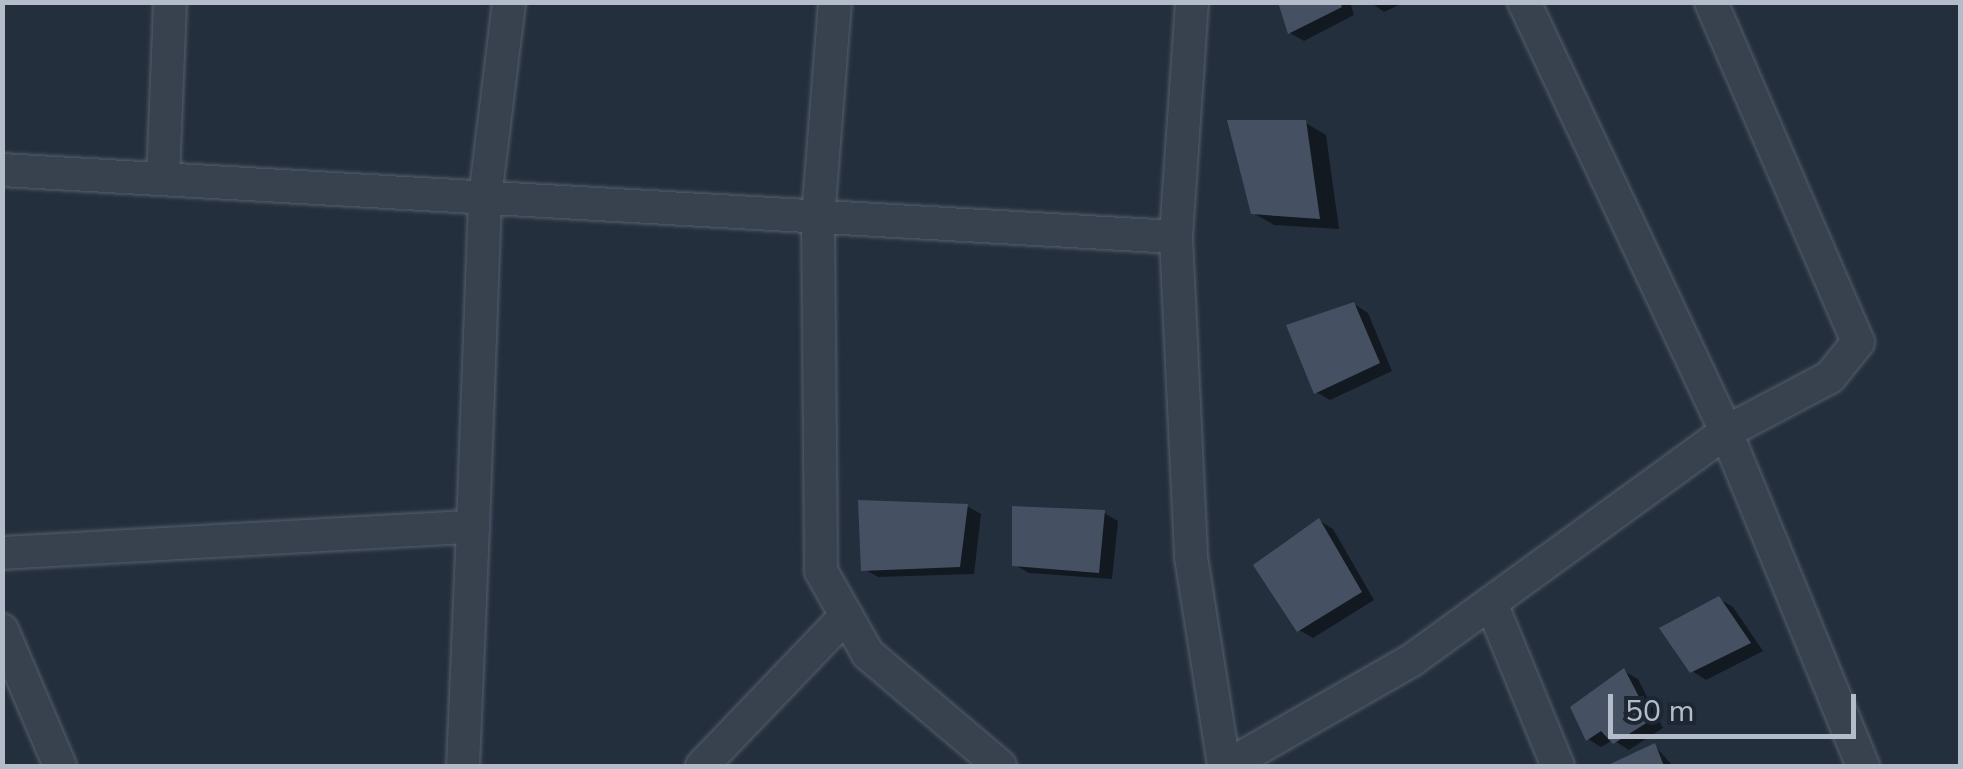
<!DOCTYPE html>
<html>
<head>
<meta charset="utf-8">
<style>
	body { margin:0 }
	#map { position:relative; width:1963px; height:769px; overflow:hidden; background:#242f3e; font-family:"Nunito Sans",sans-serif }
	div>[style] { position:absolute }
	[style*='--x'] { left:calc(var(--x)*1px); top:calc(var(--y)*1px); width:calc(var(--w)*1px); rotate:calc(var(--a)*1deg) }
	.shadow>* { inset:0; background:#0007 }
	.building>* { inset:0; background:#455162 }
	.roads { filter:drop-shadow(0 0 2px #565f6c) drop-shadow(0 0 2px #565f6c) }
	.minor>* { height:32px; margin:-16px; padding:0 16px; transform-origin:16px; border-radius:16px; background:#38414e }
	span { translate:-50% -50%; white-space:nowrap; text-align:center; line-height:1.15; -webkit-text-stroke:8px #1d2633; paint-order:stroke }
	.frame { position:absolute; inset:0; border:5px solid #b4bcc9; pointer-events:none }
	.scale { position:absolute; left:1608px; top:694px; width:248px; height:45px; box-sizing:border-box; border:5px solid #b4bcc9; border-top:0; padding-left:12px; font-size:30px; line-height:35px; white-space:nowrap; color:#b4bcc9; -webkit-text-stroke:8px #1d2633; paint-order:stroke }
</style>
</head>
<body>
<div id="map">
	<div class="shadow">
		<div style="clip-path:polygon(1280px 2px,1350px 2px,1354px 15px,1304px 41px,1290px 33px)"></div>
		<div style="clip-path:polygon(1370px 2px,1405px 2px,1384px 12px)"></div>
		<div style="clip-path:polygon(1306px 123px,1326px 135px,1339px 229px,1274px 225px,1253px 213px)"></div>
		<div style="clip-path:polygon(1354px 304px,1368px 313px,1392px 371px,1330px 400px,1316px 392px)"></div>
		<div style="clip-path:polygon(967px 506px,981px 514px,974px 574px,878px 577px,864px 569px)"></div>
		<div style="clip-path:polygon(1104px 513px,1118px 521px,1112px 579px,1029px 573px,1015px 565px)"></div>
		<div style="clip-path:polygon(1320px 521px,1333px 529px,1374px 600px,1313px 638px,1299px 630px)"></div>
		<div style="clip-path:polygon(1719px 599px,1733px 607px,1763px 651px,1706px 680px,1692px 671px)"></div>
		<div style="clip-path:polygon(1624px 671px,1638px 679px,1663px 728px,1629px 750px,1613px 740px,1601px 747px,1588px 739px)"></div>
		<div style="clip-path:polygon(1655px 746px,1673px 766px,1612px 766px)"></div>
	</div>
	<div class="building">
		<div style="clip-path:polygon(1278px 2px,1340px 2px,1342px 7px,1288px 34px)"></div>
		<div style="clip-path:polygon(1227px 120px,1306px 120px,1320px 219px,1251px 214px)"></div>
		<div style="clip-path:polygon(1354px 302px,1380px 363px,1314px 394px,1286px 325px)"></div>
		<div style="clip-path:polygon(858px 500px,968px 504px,960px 567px,861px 571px)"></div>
		<div style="clip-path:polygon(1012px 506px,1105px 510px,1099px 573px,1012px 566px)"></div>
		<div style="clip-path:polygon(1319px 518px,1362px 592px,1297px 632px,1253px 565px)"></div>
		<div style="clip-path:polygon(1719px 596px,1751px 643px,1690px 673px,1659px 628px)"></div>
		<div style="clip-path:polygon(1624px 668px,1651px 720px,1613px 744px,1601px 731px,1586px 741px,1570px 707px)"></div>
		<div style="clip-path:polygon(1655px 743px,1664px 766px,1606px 766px)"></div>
	</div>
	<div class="roads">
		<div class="minor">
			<div style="--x:835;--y:2;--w:216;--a:94.5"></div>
			<div style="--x:818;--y:217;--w:354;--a:89.5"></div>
			<div style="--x:821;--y:571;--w:95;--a:60.5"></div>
			<div style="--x:868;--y:654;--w:173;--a:40.3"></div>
			<div style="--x:1192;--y:2;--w:236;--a:93.9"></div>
			<div style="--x:1176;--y:237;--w:320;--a:87.3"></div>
			<div style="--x:1191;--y:557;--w:212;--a:81"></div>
			<div style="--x:1524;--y:2;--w:475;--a:64.8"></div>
			<div style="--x:1726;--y:432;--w:361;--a:67.7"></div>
			<div style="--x:2;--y:170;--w:1176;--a:3.27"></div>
			<div style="--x:163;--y:179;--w:177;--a:-87.7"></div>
			<div style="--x:2;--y:553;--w:472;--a:-3.2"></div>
			<div style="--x:473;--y:527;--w:329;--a:-87.9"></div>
			<div style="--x:485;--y:198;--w:197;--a:-83"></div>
			<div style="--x:1491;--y:603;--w:176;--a:67.7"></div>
			<div style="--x:2;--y:630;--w:148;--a:66.9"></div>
			<div style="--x:463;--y:766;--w:239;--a:-87.6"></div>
			<div style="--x:702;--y:766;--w:208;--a:-46.2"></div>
			<div style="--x:1227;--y:766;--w:213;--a:-29.8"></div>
			<div style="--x:1412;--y:660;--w:388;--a:-36"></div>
			<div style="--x:1726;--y:432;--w:118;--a:-27.9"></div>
			<div style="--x:1830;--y:377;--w:45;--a:-51.3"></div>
			<div style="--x:1858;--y:342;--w:370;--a:-113.4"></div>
		</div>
	</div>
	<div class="frame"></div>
	<div class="scale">50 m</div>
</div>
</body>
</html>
